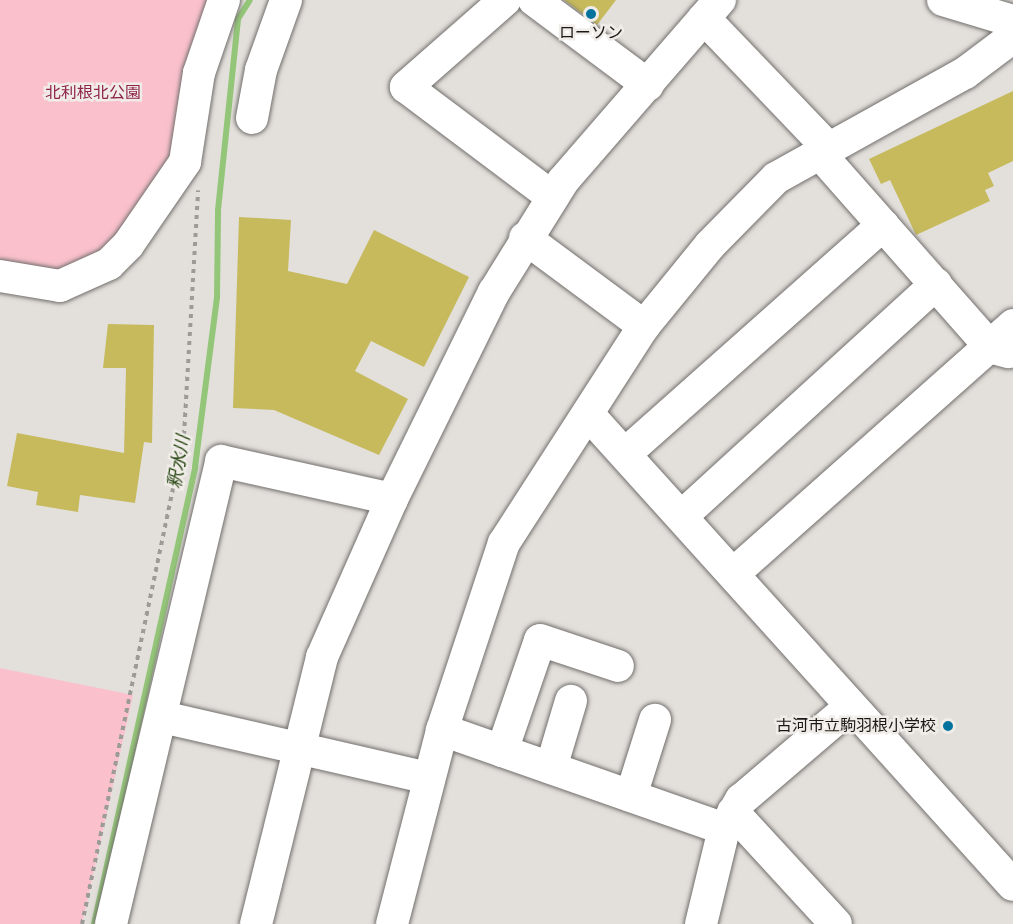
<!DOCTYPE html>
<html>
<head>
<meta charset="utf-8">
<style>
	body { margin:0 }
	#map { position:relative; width:1013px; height:924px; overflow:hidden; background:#e3e0dc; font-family:Poppins,"Noto Sans JP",sans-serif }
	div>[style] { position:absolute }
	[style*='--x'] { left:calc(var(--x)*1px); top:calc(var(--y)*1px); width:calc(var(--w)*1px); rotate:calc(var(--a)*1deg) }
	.green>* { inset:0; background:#fac1cd }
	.stream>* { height:6px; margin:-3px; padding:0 3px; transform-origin:3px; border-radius:3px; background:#94c679 }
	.building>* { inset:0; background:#c6ba5d }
	.path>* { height:4px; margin-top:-2px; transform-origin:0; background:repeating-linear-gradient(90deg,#9d9b98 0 4.5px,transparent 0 9px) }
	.roads { filter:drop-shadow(0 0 2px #726f6c) drop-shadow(0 0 2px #726f6c) }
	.minor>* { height:32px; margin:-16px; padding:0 16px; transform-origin:16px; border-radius:16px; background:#fff }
	.dots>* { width:16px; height:16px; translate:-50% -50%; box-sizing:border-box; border:3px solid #f0ede9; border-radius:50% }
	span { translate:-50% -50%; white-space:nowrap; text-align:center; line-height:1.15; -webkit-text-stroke:5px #f0ede9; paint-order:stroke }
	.poi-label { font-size:16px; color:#1a1917 }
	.right { translate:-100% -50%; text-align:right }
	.park-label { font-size:16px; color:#8f234a }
	.water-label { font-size:18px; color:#22410b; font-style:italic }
</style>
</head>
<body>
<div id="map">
	<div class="green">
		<div style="clip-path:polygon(0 0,216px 0,173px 153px,114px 243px,62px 272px,0 260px)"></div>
		<div style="clip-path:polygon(0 668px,133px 695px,82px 924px,0 924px)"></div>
	</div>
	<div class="stream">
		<div style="--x:94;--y:924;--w:468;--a:-77.5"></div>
		<div style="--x:195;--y:467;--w:171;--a:-82.6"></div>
		<div style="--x:217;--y:297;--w:87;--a:-89.3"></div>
		<div style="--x:218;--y:210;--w:192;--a:-84"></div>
		<div style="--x:238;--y:19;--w:22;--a:-58"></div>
	</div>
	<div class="building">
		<div style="clip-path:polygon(564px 0,616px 0,597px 25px)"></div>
		<div style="clip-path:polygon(1013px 91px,1013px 161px,988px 173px,994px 186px,985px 190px,990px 201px,916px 235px,890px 180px,881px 184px,869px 159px)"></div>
		<div style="clip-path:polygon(239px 217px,291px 220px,288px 271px,347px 284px,374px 230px,469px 277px,424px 367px,371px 341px,355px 371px,408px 399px,379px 455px,274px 410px,233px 408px)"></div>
		<div style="clip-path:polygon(108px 324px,154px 325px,152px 443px,144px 442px,135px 503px,80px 495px,78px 512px,36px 505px,38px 492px,7px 486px,17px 433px,124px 453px,126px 368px,103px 368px)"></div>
	</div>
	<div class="path">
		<div style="--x:82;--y:924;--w:500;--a:-78.2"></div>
		<div style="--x:184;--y:435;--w:245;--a:-86.7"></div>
	</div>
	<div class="roads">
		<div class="minor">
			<div style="--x:505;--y:0;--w:132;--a:138.7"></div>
			<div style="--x:406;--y:87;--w:181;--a:36.9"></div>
			<div style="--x:534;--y:0;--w:142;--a:36.7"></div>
			<div style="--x:943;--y:0;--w:73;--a:16.7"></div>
			<div style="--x:704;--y:18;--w:182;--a:46.3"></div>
			<div style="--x:252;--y:118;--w:49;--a:-79.4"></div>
			<div style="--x:261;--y:70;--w:74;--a:-70.3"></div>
			<div style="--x:821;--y:155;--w:256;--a:48.6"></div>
			<div style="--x:990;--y:347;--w:19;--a:16"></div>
			<div style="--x:525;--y:238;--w:148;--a:36.5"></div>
			<div style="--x:0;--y:276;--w:61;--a:9.5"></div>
			<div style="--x:60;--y:286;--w:54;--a:-24.2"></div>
			<div style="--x:109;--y:264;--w:27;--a:-45"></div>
			<div style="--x:128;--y:245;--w:101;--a:-55.5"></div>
			<div style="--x:185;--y:162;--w:90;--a:-81.1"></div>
			<div style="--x:199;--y:73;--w:77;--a:-71.1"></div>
			<div style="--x:588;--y:414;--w:634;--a:47.94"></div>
			<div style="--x:625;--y:454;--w:345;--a:-41.6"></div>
			<div style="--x:682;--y:516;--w:344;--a:-42.4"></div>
			<div style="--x:733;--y:574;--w:375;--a:-41.6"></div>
			<div style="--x:162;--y:717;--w:273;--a:12.9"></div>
			<div style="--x:442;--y:730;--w:299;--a:19.3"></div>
			<div style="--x:502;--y:751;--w:117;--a:-71.1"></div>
			<div style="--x:540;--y:640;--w:82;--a:18.4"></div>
			<div style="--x:551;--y:768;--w:70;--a:-73.4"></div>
			<div style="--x:631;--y:796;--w:80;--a:-72.5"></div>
			<div style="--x:733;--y:812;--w:152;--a:47.4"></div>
			<div style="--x:111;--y:924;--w:476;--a:-76.6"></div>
			<div style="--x:221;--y:461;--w:175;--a:12.5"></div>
			<div style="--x:256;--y:924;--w:275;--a:-76.1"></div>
			<div style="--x:322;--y:657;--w:173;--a:-66.1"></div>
			<div style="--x:392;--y:499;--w:231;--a:-63.8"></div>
			<div style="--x:494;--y:292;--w:131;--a:-58.1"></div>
			<div style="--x:563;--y:181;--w:240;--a:-49.1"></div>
			<div style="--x:392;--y:924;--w:200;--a:-75.5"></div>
			<div style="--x:442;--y:730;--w:197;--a:-71.7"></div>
			<div style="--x:504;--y:543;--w:258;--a:-57.2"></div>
			<div style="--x:644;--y:326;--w:104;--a:-50.8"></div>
			<div style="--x:710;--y:245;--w:94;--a:-45.4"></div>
			<div style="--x:776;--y:178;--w:216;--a:-29.1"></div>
			<div style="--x:965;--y:73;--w:60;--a:-36.9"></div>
			<div style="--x:701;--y:924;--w:98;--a:-76.4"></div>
			<div style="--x:724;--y:829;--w:34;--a:-60"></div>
			<div style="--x:741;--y:800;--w:143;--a:-40.5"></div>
		</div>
	</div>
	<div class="dots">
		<div style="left:591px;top:14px;background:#03739e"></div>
		<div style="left:948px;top:726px;background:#03739e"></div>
	</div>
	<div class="poi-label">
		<span style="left:591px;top:33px">ローソン</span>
		<span class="right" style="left:936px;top:726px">古河市立駒羽根小学校</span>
	</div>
	<div class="park-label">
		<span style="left:93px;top:93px">北利根北公園</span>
	</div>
	<div class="water-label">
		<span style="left:179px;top:462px;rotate:-80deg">釈水川</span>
	</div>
</div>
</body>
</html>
